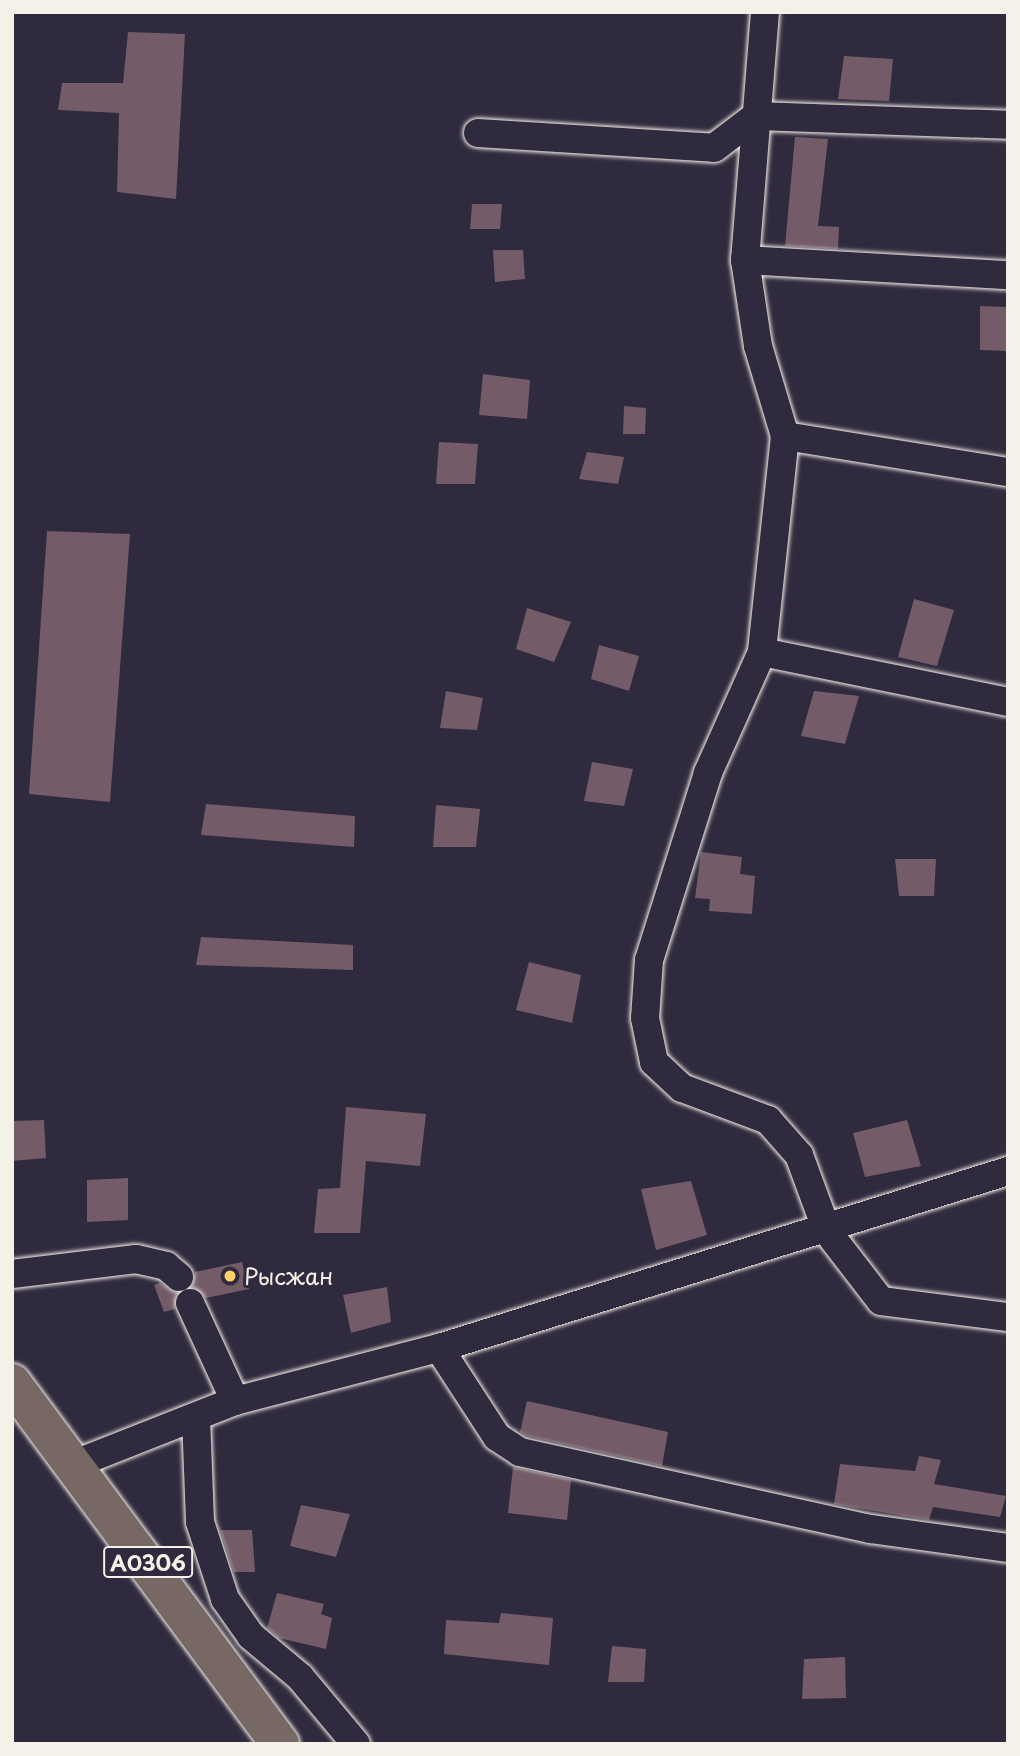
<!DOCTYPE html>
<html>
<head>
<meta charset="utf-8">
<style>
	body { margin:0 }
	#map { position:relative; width:1020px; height:1756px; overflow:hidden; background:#2f2a3d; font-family:"Playpen Sans",sans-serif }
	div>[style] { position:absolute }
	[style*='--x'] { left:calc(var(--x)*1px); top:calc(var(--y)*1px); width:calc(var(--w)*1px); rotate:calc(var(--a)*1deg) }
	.building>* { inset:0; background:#735b67 }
	.roads { filter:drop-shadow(0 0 2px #f4f1e8) drop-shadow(0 0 2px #f4f1e8) }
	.minor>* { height:28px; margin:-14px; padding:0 14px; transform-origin:14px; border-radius:14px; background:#2f2a3d }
	.highway>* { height:38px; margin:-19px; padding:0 19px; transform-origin:19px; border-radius:19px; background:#776864 }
	.dots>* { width:19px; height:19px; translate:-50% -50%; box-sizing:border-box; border:4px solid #2f2a3d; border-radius:50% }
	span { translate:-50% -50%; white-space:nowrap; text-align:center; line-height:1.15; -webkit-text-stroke:6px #2f2a3d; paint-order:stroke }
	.shield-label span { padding:2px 5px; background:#2f2a3d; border:2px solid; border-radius:5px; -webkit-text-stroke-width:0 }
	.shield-label { font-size:21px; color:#f4f1e8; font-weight:700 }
	.poi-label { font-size:23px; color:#f4f1e8 }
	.left { translate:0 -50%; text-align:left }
	.frame { position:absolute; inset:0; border:14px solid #f4f1e8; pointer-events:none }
</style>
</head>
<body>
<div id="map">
	<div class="building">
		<div style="clip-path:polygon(128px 32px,185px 34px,176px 199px,117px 192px,119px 113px,58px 110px,62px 83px,123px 83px)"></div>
		<div style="clip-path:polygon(844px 56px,893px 59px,889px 101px,838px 99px)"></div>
		<div style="clip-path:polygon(795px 137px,828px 139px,818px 226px,839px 227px,838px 249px,785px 246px)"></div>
		<div style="clip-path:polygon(472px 204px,502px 204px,500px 229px,470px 229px)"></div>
		<div style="clip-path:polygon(493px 250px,523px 250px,525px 279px,495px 282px)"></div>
		<div style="clip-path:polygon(980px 306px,1008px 307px,1008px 351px,980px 350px)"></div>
		<div style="clip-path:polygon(483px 374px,530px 380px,527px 419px,479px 415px)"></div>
		<div style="clip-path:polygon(624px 406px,646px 408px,645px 434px,623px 434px)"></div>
		<div style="clip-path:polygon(439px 442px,478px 444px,475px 484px,436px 484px)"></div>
		<div style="clip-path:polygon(587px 452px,624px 457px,618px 484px,579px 479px)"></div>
		<div style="clip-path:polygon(47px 531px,130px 534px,110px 802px,29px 794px)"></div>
		<div style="clip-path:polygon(914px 599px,954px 610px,937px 666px,898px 657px)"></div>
		<div style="clip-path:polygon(527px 608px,571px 622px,554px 662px,516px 649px)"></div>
		<div style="clip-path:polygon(599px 645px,639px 656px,629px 691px,591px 679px)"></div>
		<div style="clip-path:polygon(446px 691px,483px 698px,477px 730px,440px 728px)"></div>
		<div style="clip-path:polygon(814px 691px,859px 696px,845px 744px,801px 736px)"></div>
		<div style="clip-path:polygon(592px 762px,633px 769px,624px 806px,584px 801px)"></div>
		<div style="clip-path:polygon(206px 804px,355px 816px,354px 847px,201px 835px)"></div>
		<div style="clip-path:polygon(436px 805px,480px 809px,476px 847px,433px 847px)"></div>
		<div style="clip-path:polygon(701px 852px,742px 857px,740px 874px,755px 876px,752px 914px,709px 911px,710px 899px,695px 898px)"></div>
		<div style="clip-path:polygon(895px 859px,936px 859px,934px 896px,899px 896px)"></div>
		<div style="clip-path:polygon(201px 937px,353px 945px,353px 970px,196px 965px)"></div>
		<div style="clip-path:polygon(529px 962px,581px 975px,572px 1023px,516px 1010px)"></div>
		<div style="clip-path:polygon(346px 1107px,426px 1114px,420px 1166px,366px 1161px,360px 1233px,314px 1233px,318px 1189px,340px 1188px)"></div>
		<div style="clip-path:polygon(44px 1120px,46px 1158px,12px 1161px,12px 1121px)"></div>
		<div style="clip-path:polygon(907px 1120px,921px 1166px,865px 1177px,853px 1133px)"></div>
		<div style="clip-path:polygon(128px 1178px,128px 1220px,87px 1222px,87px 1180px)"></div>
		<div style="clip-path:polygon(691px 1181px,707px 1235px,656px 1250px,641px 1189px)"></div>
		<div style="clip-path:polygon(242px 1262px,249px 1289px,206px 1298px,192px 1287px,195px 1272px)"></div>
		<div style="clip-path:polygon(160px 1283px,177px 1293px,175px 1309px,164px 1312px,154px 1285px)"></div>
		<div style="clip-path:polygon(387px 1287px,391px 1322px,351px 1333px,343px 1295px)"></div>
		<div style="clip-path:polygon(527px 1401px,668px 1432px,662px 1466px,527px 1436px,520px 1432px)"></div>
		<div style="clip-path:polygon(919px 1456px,941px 1460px,934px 1484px,1006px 1496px,1000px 1517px,933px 1507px,929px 1520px,834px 1504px,840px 1464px,915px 1471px)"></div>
		<div style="clip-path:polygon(513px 1467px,571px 1480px,567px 1520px,508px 1513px)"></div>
		<div style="clip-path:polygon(301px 1505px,350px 1514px,336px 1557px,290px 1546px)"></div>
		<div style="clip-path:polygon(220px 1530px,252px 1530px,255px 1572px,234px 1572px)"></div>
		<div style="clip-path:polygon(277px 1593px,324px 1604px,321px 1614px,332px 1618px,326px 1649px,279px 1638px,267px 1628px)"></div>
		<div style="clip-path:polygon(501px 1613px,553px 1618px,549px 1665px,444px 1654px,446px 1620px,499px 1623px)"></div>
		<div style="clip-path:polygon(612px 1646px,646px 1649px,644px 1682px,608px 1682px)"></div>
		<div style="clip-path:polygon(845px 1657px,846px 1698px,802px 1699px,804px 1659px)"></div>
	</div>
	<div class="roads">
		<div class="minor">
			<div style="--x:765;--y:12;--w:249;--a:94.6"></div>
			<div style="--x:745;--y:260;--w:87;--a:81.4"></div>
			<div style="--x:758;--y:346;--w:94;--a:73.3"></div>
			<div style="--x:785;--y:436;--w:217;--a:96.1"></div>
			<div style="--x:762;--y:652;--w:133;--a:114.1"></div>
			<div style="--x:708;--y:773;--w:196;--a:107.5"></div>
			<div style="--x:649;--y:960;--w:58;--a:93.9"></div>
			<div style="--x:645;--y:1018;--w:45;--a:78.4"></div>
			<div style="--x:654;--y:1062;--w:38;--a:43"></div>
			<div style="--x:682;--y:1088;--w:92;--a:20.4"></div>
			<div style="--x:768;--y:1120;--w:47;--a:48.5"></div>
			<div style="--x:799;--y:1155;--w:81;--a:69.8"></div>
			<div style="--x:827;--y:1231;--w:88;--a:52.4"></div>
			<div style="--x:881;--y:1301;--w:128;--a:7.2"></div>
			<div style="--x:478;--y:133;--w:236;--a:3.6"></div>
			<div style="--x:714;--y:148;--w:53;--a:-37.3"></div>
			<div style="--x:756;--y:116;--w:252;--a:2"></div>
			<div style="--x:745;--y:260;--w:263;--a:3.3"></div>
			<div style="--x:785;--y:436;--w:226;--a:9.2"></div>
			<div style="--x:762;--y:652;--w:251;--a:11.5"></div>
			<div style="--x:12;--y:1274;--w:125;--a:-6.9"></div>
			<div style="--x:136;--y:1259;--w:31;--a:13"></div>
			<div style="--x:166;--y:1266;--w:17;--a:40"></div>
			<div style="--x:190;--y:1303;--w:108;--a:65.3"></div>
			<div style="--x:439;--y:1348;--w:106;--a:56.9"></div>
			<div style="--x:497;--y:1437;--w:27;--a:33"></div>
			<div style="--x:520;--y:1452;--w:359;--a:12.4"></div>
			<div style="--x:871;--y:1529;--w:138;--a:7.9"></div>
			<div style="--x:196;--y:1417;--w:105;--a:87.8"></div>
			<div style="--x:200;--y:1522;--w:81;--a:72"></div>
			<div style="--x:225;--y:1599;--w:45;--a:54.9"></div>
			<div style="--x:251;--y:1636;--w:64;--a:39.9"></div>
			<div style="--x:300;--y:1677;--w:87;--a:50.1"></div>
			<div style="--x:75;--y:1464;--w:172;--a:-21.5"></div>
			<div style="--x:235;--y:1401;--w:211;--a:-14.6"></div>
			<div style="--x:439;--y:1348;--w:596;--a:-17.28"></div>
		</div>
		<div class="highway">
			<div style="--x:12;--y:1383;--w:450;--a:53.4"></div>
		</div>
	</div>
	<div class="dots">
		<div style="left:230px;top:1276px;background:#ffd166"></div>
	</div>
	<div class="shield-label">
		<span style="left:148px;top:1562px">A0306</span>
	</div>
	<div class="poi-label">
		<span class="left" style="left:244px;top:1276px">Рысжан</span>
	</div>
	<div class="frame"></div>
</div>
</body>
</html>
